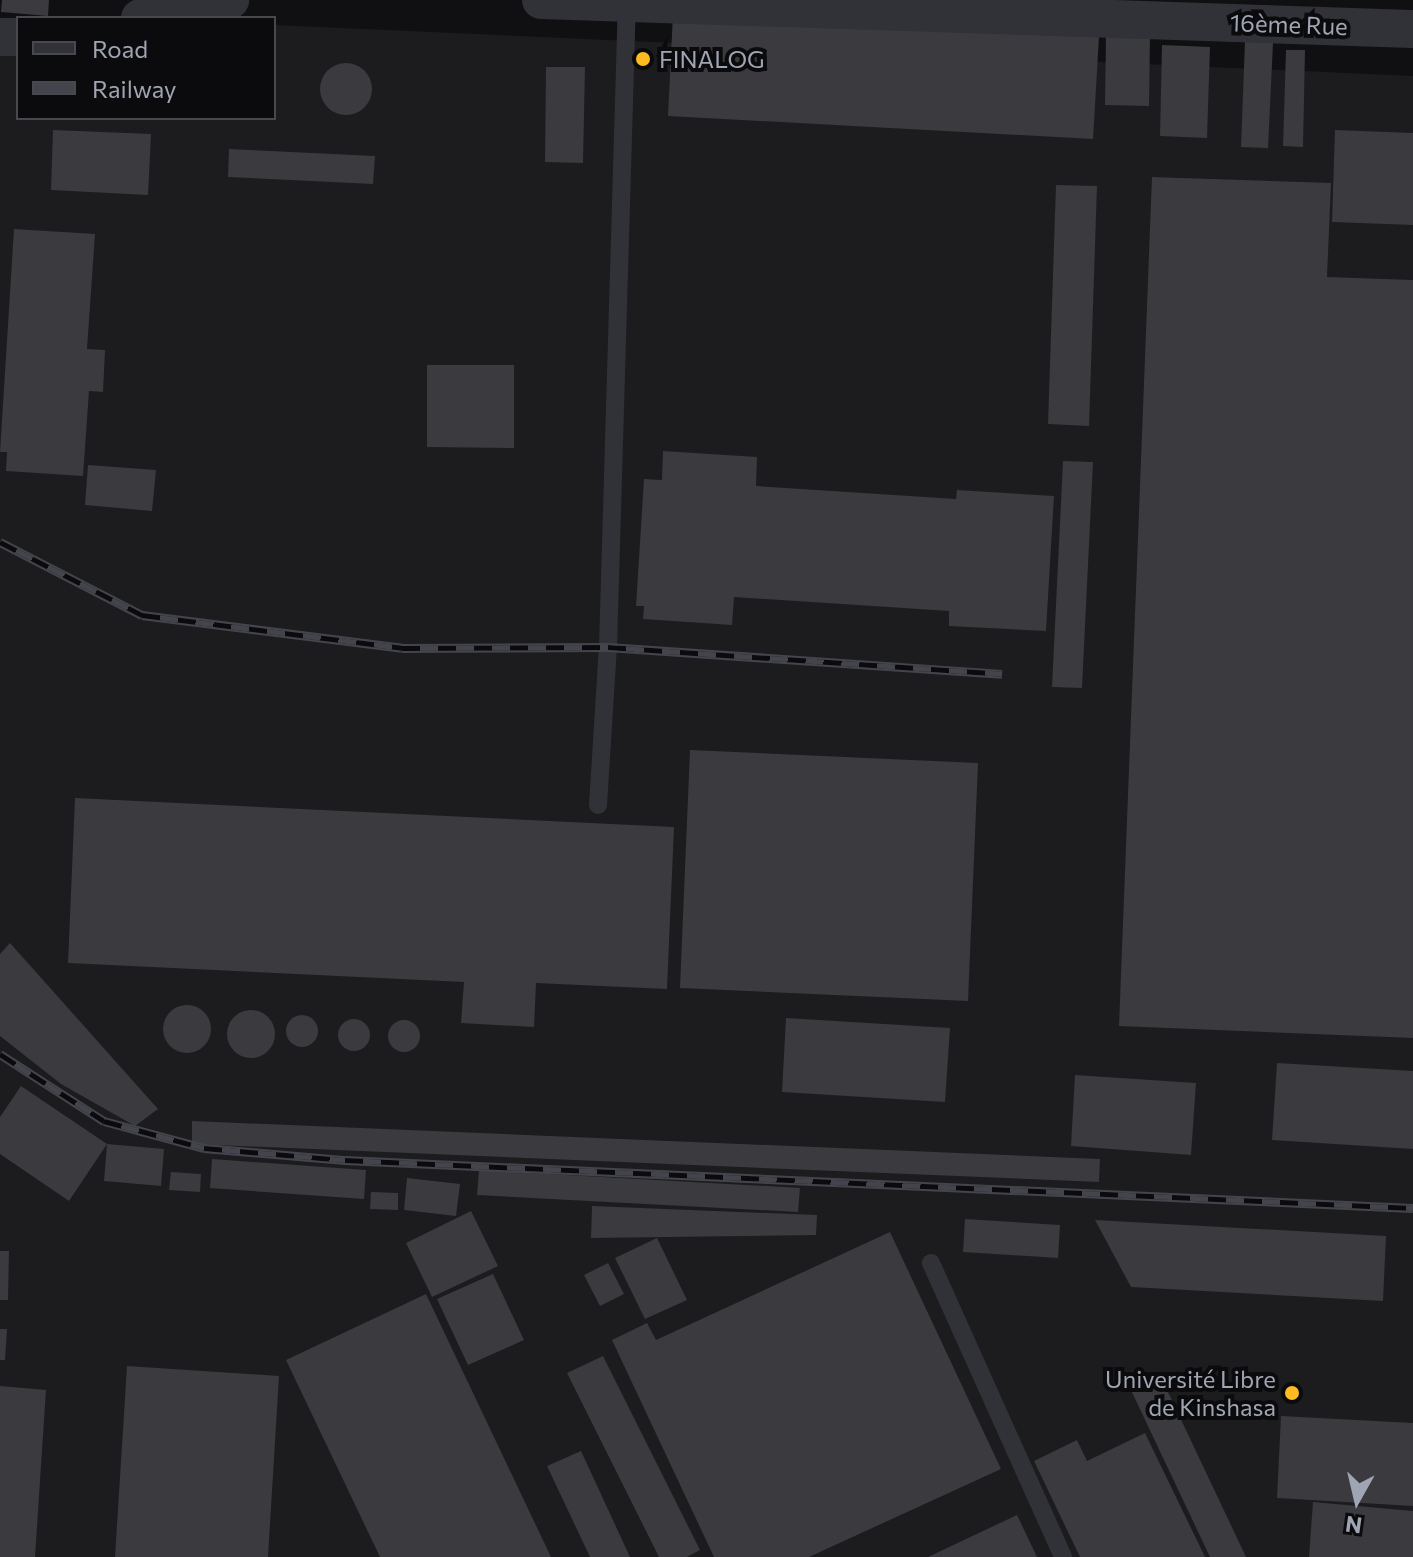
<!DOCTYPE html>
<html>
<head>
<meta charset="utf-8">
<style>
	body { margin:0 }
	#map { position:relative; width:1413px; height:1557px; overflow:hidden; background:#101012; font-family:Commissioner,sans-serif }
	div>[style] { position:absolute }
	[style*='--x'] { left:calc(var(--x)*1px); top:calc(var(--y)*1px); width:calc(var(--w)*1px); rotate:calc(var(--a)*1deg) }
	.built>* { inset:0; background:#1c1c1f }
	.building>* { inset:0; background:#3a3a3f }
	.round { border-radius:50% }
	.service>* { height:18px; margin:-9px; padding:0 9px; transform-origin:9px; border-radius:9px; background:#313237 }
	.minor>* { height:38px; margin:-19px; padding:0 19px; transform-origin:19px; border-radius:19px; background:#313237 }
	.rail>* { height:9px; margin-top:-4.5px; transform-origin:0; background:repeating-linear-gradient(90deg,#0b0b0d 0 18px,#44454c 0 36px); box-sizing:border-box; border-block:2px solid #44454c }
	.dots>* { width:22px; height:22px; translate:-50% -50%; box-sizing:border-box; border:4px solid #0b0b0d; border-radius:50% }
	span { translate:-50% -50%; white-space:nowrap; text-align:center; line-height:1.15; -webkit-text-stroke:8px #0b0b0d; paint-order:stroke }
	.street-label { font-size:24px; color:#a0a5b3 }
	.poi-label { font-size:24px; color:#a0a5b3 }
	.left { translate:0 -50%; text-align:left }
	.right { translate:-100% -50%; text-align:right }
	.legend { position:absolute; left:16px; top:16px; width:260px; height:104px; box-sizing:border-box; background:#0b0b0d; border:2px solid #47494f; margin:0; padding:10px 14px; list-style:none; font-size:24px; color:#a0a5b3 }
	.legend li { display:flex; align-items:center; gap:16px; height:40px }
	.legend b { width:40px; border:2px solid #47494f }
	.north { position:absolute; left:1317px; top:1461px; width:80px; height:80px; -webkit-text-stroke:6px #0b0b0d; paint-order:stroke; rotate:188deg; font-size:22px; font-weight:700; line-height:32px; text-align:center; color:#a0a5b3 }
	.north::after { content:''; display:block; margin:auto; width:28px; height:36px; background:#a0a5b3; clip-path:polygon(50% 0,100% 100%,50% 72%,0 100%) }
</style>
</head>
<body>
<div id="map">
	<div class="built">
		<div style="clip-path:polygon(274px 25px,1413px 76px,1413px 1557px,0 1557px,0 29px,18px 27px,18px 118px,274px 118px)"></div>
	</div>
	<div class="building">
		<div style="clip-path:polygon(2px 0,49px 0,48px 16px,1px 12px)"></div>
		<div style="clip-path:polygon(673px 14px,1099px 37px,1093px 139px,668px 116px)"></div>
		<div style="clip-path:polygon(1106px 35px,1150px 35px,1149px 106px,1105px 105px)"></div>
		<div style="clip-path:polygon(1245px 41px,1273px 43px,1268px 148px,1241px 147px)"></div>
		<div style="clip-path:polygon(1162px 45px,1210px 47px,1207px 138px,1160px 136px)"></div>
		<div style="clip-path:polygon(1286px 50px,1305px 50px,1303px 147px,1283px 146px)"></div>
		<div class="round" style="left:320px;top:63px;width:52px;height:52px"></div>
		<div style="clip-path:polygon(546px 67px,585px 67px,583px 163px,545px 162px)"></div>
		<div style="clip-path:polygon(53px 130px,151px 134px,148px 195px,51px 190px)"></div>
		<div style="clip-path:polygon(1335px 130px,1413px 133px,1413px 225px,1332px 222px)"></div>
		<div style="clip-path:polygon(229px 149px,375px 156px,373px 184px,228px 177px)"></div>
		<div style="clip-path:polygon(1152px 177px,1331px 183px,1327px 277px,1413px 280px,1413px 1038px,1119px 1026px)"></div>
		<div style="clip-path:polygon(1056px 185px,1097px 186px,1089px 426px,1048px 424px)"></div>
		<div style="clip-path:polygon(14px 229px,95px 234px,87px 349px,105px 350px,103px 392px,89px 391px,83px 476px,6px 471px,7px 452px,0 452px)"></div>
		<div style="clip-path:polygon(427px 365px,514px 365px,514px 448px,427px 447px)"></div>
		<div style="clip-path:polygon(663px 451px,757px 457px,756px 486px,956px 499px,957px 490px,1054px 496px,1046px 631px,949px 626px,949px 611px,734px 597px,732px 625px,643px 619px,644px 606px,636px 606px,644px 479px,662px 480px)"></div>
		<div style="clip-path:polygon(1063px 461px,1093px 462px,1082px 688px,1052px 687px)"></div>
		<div style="clip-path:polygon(88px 465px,156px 470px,152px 511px,85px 505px)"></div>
		<div style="clip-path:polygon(690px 750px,978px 763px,968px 1001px,680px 988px)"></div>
		<div style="clip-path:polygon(75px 798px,674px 827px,667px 989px,536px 983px,534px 1027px,461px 1023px,464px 982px,68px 963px)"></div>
		<div style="clip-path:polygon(10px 943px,158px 1109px,135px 1126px,61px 1084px,0 1036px,0 954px)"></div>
		<div class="round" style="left:163px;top:1005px;width:48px;height:48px"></div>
		<div class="round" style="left:227px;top:1010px;width:48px;height:48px"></div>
		<div class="round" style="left:286px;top:1015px;width:32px;height:32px"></div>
		<div style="clip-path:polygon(786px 1018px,950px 1028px,945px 1102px,782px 1092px)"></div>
		<div class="round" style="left:338px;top:1019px;width:32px;height:32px"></div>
		<div class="round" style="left:388px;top:1020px;width:32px;height:32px"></div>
		<div style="clip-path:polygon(1277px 1063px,1413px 1071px,1413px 1149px,1272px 1140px)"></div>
		<div style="clip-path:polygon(1075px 1075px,1196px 1083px,1191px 1155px,1071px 1146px)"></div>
		<div style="clip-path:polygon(21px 1086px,107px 1144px,69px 1201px,0 1154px,0 1117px)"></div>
		<div style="clip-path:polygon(192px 1121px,1100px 1159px,1099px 1182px,192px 1144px)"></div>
		<div style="clip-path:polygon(107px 1144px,164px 1149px,161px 1186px,104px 1181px)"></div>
		<div style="clip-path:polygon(212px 1159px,366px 1170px,364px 1199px,210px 1188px)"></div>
		<div style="clip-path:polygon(479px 1170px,800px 1188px,798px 1212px,477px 1195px)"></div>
		<div style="clip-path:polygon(171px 1172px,201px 1174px,200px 1192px,169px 1190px)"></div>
		<div style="clip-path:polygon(407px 1178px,460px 1184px,456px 1216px,404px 1210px)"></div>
		<div style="clip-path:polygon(371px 1192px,398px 1193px,398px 1210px,370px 1209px)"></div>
		<div style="clip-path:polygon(592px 1206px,817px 1215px,816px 1235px,591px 1238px)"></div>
		<div style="clip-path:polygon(471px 1211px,498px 1266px,432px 1297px,406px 1243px)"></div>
		<div style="clip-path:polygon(965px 1219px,1060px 1225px,1058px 1258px,963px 1252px)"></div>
		<div style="clip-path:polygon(1095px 1220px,1386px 1236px,1383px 1301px,1131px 1287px)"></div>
		<div style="clip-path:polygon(890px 1232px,1001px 1469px,809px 1557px,714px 1557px,612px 1340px,647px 1323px,656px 1340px)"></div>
		<div style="clip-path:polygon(657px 1238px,687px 1300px,645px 1319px,615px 1258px)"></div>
		<div style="clip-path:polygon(0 1251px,9px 1251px,8px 1300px,0 1300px)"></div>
		<div style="clip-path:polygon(608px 1263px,624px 1294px,600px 1306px,584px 1275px)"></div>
		<div style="clip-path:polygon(493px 1274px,524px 1340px,468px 1365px,437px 1299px)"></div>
		<div style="clip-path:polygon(426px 1294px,551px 1557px,380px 1557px,286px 1360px)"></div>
		<div style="clip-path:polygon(0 1329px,7px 1329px,5px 1360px,0 1360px)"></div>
		<div style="clip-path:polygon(603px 1356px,700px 1550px,687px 1557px,659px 1557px,567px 1373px)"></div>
		<div style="clip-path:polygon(127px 1366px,279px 1376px,268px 1557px,115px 1557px)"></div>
		<div style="clip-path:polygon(1159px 1373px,1246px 1557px,1210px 1557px,1129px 1386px)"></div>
		<div style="clip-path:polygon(0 1386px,46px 1390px,35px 1557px,0 1557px)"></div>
		<div style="clip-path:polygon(1281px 1416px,1413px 1423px,1413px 1506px,1277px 1498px)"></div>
		<div style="clip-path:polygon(1145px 1433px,1205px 1557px,1080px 1557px,1034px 1461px,1077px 1440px,1087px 1461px)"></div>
		<div style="clip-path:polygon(581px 1451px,630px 1557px,590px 1557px,547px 1466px)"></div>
		<div style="clip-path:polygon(1313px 1502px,1413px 1511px,1413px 1557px,1309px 1557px)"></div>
		<div style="clip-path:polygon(1017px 1515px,1037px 1557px,928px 1557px)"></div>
	</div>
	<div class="service">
		<div style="--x:598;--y:805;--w:158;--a:-86.4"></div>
		<div style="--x:608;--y:647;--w:646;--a:-88.32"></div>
		<div style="--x:931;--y:1263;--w:322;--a:65.8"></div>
	</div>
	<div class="minor">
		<div style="--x:541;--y:0;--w:872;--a:1.9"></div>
		<div style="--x:140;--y:18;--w:92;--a:-11.3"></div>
		<div style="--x:0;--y:37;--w:18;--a:0"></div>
	</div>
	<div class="rail">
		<div style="--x:0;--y:542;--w:160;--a:27.2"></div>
		<div style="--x:142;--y:615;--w:262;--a:7.2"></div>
		<div style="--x:402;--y:648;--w:206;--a:-0.3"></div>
		<div style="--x:608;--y:647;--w:395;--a:3.9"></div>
		<div style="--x:0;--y:1054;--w:124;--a:32.8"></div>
		<div style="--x:104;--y:1121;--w:104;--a:15.1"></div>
		<div style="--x:204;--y:1148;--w:142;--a:4.9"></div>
		<div style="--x:345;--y:1160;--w:1069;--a:2.57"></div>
	</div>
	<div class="dots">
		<div style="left:643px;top:59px;background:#fcbb1e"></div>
		<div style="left:1292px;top:1393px;background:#fcbb1e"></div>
	</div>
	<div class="street-label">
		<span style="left:1289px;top:24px;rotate:2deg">16ème Rue</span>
	</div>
	<div class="poi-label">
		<span class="left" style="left:659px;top:59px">FINALOG</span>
		<span class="right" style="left:1276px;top:1393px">Université Libre<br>de Kinshasa</span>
	</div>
	<ul class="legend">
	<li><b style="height:10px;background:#313237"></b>Road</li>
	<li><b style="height:10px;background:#44454c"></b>Railway</li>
	</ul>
	<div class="north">N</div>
</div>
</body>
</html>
